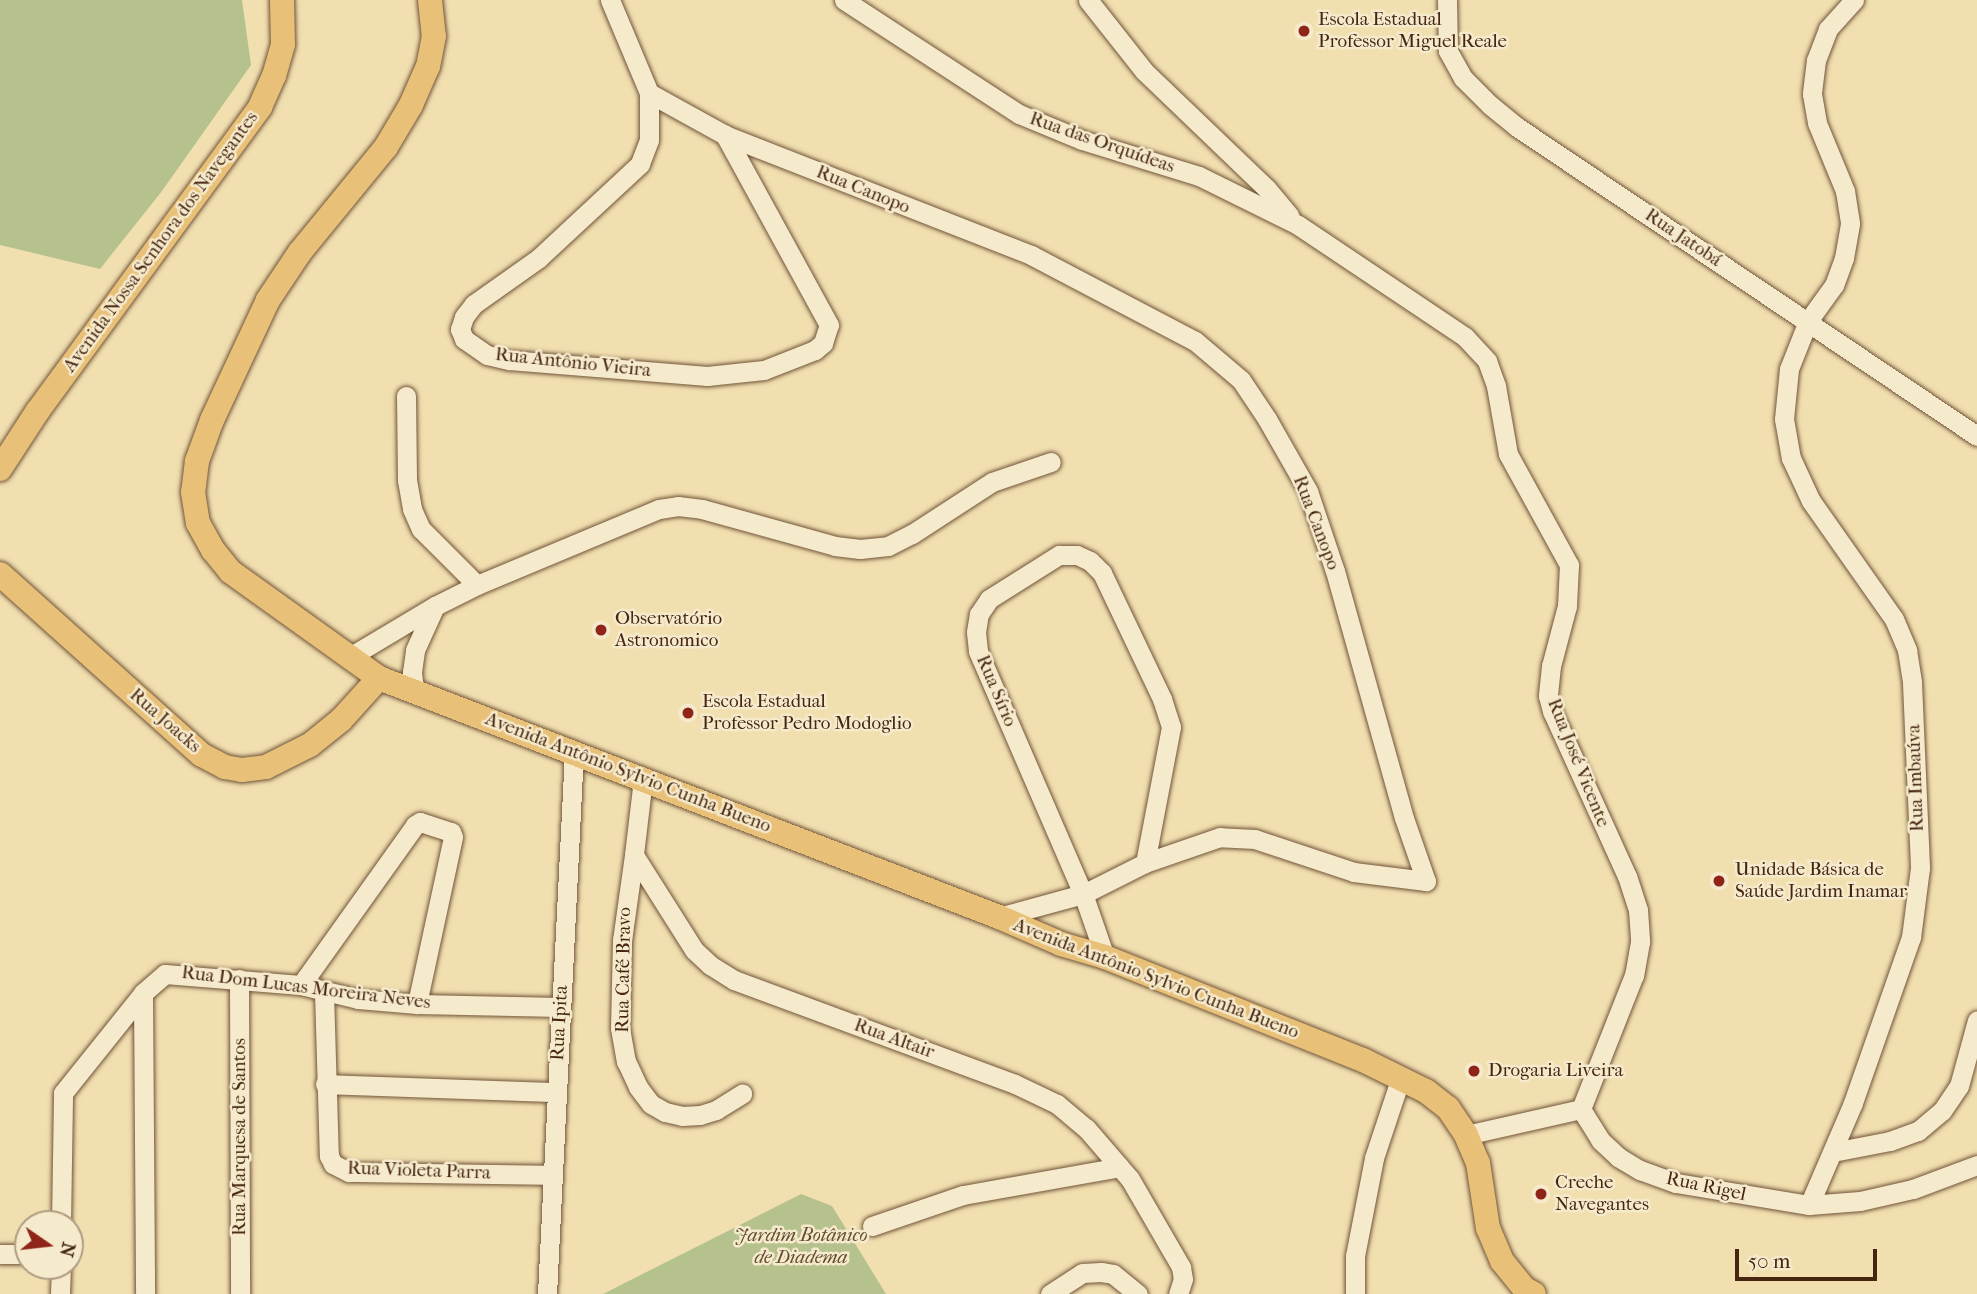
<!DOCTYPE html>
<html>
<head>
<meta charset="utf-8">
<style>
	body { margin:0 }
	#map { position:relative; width:1977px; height:1294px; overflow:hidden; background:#f1dfb0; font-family:"IM FELL French Canon",serif }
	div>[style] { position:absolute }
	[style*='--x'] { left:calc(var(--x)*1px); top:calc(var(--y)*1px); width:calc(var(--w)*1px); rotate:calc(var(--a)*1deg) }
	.green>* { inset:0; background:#b6c28e }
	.roads { filter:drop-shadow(0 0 2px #715439) drop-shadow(0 0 2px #715439) }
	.minor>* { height:19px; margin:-9.5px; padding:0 9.5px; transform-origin:9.5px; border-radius:9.5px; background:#f6eacc }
	.major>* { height:24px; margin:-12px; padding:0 12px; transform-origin:12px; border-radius:12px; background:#e8c078 }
	.dots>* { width:19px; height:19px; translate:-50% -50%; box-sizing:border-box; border:4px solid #f6eacc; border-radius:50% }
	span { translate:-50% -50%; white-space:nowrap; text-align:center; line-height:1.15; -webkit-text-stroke:5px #f6eacc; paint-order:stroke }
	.poi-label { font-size:19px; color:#462611 }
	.left { translate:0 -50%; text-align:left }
	.street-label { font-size:19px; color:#462611 }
	.park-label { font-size:19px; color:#624d30; font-style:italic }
	.north { position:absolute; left:14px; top:1210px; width:70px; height:70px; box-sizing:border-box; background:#f6eacc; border:2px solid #b09c81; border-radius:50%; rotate:104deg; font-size:19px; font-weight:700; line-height:28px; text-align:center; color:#462611 }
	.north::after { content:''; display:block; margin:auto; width:24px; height:32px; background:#8f2418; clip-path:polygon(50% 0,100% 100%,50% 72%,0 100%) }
	.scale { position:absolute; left:1735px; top:1249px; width:142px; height:32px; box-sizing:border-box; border:4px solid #462611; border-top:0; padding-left:9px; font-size:21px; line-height:24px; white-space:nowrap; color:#462611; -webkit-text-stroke:5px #f6eacc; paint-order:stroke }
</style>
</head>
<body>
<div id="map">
	<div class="green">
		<div style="clip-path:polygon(0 0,242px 0,251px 65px,162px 191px,100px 269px,0 245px)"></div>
		<div style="clip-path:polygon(801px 1194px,832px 1206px,886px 1294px,603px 1294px)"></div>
	</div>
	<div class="roads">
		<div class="minor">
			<div style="--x:610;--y:0;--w:101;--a:67.2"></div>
			<div style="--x:649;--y:93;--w:47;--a:90"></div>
			<div style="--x:649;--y:140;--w:26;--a:111"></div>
			<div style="--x:640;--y:164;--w:138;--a:137.1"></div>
			<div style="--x:539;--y:258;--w:80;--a:144.7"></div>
			<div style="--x:474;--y:304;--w:16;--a:128"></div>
			<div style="--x:464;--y:317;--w:13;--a:108"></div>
			<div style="--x:460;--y:329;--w:11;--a:68"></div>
			<div style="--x:464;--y:339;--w:28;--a:35"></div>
			<div style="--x:487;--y:355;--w:23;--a:13"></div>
			<div style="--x:509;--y:360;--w:199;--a:4.6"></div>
			<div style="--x:707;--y:376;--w:57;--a:-6"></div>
			<div style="--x:764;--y:370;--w:55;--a:-21.4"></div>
			<div style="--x:815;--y:350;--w:11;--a:-41"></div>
			<div style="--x:823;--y:343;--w:19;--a:-72"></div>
			<div style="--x:829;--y:325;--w:217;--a:-118.7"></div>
			<div style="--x:844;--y:0;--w:209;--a:33.1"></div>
			<div style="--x:1019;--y:114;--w:68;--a:22.4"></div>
			<div style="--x:1082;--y:140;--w:122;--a:17.1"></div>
			<div style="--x:1199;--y:176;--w:110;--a:26.3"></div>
			<div style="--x:1298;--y:225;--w:201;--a:33.8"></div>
			<div style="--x:1465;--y:337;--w:33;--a:47"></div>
			<div style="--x:1487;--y:361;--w:27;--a:70"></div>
			<div style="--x:1496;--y:386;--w:69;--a:80"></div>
			<div style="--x:1508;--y:454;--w:127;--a:61.2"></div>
			<div style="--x:1569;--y:565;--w:41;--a:92.8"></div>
			<div style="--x:1567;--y:606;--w:62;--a:104.9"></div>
			<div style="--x:1551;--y:666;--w:30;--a:96"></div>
			<div style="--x:1548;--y:696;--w:16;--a:75"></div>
			<div style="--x:1552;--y:711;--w:181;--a:65.6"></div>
			<div style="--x:1627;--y:876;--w:36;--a:72"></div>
			<div style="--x:1638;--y:910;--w:32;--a:86"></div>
			<div style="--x:1640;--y:942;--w:34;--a:100"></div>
			<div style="--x:1634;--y:975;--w:144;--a:111.6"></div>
			<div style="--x:1088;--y:0;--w:90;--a:51.7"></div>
			<div style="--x:1144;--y:71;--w:170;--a:43.8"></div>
			<div style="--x:1267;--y:189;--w:35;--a:50"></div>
			<div style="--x:1447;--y:0;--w:51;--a:88.9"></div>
			<div style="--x:1448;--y:51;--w:31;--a:61"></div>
			<div style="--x:1463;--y:78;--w:38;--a:45"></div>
			<div style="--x:1490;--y:105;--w:35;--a:39"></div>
			<div style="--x:1517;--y:127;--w:554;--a:33.89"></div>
			<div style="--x:1854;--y:0;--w:39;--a:132"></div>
			<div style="--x:1828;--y:29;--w:33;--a:111"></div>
			<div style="--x:1816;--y:60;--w:34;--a:97"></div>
			<div style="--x:1812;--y:94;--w:29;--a:80"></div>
			<div style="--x:1817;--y:123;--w:74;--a:67.6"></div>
			<div style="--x:1845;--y:191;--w:33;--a:81"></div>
			<div style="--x:1850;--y:224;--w:35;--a:100"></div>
			<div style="--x:1844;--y:258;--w:29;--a:110"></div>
			<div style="--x:1834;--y:285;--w:44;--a:125.8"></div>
			<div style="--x:1808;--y:321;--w:52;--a:111.6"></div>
			<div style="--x:1789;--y:369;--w:50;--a:95.7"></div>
			<div style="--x:1784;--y:419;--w:40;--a:80"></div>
			<div style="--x:1791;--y:458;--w:47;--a:65.1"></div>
			<div style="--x:1811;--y:501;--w:144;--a:54.9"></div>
			<div style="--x:1894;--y:619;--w:34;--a:67"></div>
			<div style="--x:1907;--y:650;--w:33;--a:81"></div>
			<div style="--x:1912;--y:683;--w:185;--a:87.5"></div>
			<div style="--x:1920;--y:868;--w:70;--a:97.4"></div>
			<div style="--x:1911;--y:937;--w:176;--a:109.3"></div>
			<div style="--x:1853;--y:1103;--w:111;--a:113.3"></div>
			<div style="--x:1809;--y:1205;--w:51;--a:-4.5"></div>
			<div style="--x:1860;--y:1201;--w:54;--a:-12.8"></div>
			<div style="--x:1913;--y:1189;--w:68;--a:-20.6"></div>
			<div style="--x:649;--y:93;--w:87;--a:28.9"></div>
			<div style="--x:725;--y:135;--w:329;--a:21.4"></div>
			<div style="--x:1031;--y:255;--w:185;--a:27.7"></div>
			<div style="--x:1195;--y:341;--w:60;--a:40.3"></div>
			<div style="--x:1241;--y:380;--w:47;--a:56.3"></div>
			<div style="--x:1267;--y:419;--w:83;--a:60.3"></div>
			<div style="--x:1308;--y:491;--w:84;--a:71.4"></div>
			<div style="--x:1335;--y:571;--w:256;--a:74.4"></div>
			<div style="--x:1404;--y:818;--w:67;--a:70.8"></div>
			<div style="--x:1426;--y:881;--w:73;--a:-172.9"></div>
			<div style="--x:1354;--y:872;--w:104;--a:-161.6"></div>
			<div style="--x:1255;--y:839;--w:35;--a:-177"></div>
			<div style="--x:1220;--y:837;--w:79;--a:160.9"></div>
			<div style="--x:1145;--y:863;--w:69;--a:153.4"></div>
			<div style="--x:1083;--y:894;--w:87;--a:164.7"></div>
			<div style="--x:406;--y:396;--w:84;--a:89.3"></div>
			<div style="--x:407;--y:480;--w:29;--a:80"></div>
			<div style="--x:412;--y:509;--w:22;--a:66"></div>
			<div style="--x:421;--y:529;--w:79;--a:45"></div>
			<div style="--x:348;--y:658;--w:101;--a:-30.9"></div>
			<div style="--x:435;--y:606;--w:47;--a:-26.6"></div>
			<div style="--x:477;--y:585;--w:197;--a:-22.7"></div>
			<div style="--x:659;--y:509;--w:19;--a:-9"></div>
			<div style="--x:678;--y:506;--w:24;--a:7"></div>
			<div style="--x:702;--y:509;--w:138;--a:15.5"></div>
			<div style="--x:835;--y:546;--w:25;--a:7"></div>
			<div style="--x:860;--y:549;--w:28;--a:-6"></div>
			<div style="--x:888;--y:546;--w:27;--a:-27"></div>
			<div style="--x:912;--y:534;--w:95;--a:-33"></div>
			<div style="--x:992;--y:482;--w:62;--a:-18.7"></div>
			<div style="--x:414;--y:689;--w:17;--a:-97"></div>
			<div style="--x:412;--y:672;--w:22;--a:-82"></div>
			<div style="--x:415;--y:650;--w:48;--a:-65.6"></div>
			<div style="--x:643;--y:779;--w:77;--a:96.8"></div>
			<div style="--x:634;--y:855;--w:112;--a:57.7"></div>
			<div style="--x:694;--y:950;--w:22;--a:43"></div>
			<div style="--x:710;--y:965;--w:28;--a:32"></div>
			<div style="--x:734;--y:980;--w:300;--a:20.3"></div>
			<div style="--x:1015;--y:1084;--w:47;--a:25.5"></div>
			<div style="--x:1057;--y:1104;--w:38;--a:40"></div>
			<div style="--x:1086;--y:1128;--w:67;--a:49.2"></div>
			<div style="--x:1130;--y:1179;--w:102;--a:59.9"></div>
			<div style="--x:1181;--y:1267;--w:12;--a:81"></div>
			<div style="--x:1183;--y:1279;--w:16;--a:108"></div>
			<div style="--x:634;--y:855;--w:86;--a:98"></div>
			<div style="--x:622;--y:940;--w:88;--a:91.3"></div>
			<div style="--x:620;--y:1028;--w:34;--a:80"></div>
			<div style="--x:626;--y:1061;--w:29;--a:65"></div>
			<div style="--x:638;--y:1087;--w:21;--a:53"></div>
			<div style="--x:651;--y:1104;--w:16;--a:30"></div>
			<div style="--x:665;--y:1112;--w:17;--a:13"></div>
			<div style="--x:682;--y:1116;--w:18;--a:-3"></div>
			<div style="--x:700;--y:1115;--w:17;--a:-17"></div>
			<div style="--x:716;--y:1110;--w:31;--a:-32"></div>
			<div style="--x:1105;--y:957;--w:67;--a:-109.2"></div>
			<div style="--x:1083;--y:894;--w:265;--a:-113.4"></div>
			<div style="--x:978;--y:651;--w:19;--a:-96"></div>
			<div style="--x:976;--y:632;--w:18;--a:-81"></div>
			<div style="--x:979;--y:614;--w:18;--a:-56"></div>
			<div style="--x:989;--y:599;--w:83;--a:-32.2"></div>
			<div style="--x:1059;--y:555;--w:18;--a:0"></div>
			<div style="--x:1077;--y:555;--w:14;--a:25"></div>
			<div style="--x:1090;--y:561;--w:17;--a:45"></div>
			<div style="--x:1102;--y:573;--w:140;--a:64.5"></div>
			<div style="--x:1162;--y:699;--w:29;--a:72"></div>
			<div style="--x:1171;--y:727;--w:138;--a:100.8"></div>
			<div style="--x:239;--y:979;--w:315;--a:89.8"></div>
			<div style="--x:301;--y:985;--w:196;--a:-54.5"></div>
			<div style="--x:415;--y:825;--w:6;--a:-31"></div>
			<div style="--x:420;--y:822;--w:33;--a:18"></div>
			<div style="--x:451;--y:832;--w:5;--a:68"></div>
			<div style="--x:453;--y:837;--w:171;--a:102.2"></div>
			<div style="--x:324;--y:992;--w:164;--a:88.3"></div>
			<div style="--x:329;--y:1156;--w:9;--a:63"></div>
			<div style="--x:333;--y:1164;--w:18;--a:27"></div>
			<div style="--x:349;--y:1172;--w:203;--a:0.8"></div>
			<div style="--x:143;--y:993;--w:301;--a:89.6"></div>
			<div style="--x:325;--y:1084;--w:231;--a:2"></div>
			<div style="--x:1466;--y:1135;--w:118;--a:-12.7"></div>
			<div style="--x:1581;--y:1109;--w:36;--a:58"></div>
			<div style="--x:1600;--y:1140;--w:25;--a:43"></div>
			<div style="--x:1618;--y:1157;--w:26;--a:31"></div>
			<div style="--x:1640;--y:1170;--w:38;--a:20"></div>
			<div style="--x:1676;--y:1183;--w:135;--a:9.4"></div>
			<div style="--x:1833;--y:1152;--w:58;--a:-10.9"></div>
			<div style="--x:1890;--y:1141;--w:30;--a:-20"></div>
			<div style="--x:1918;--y:1131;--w:31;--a:-40"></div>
			<div style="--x:1942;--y:1111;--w:30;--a:-56"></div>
			<div style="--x:1959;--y:1086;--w:68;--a:-74.7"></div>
			<div style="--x:61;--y:1224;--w:131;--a:-89.1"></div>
			<div style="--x:63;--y:1093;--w:128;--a:-51.3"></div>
			<div style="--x:143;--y:993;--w:29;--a:-41"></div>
			<div style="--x:165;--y:974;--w:136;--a:4.6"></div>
			<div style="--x:301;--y:985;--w:59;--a:13.8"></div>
			<div style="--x:358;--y:999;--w:59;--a:4.8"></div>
			<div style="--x:417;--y:1004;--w:144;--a:1.2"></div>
			<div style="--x:872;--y:1226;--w:96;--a:-18.8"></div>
			<div style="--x:963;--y:1195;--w:159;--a:-10.1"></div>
			<div style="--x:0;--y:1254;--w:28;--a:0"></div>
			<div style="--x:60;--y:1294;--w:28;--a:-88"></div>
			<div style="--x:547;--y:1294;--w:544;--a:-87.15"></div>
			<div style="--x:1050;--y:1294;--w:38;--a:-33"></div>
			<div style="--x:1082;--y:1273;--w:19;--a:-3"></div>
			<div style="--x:1101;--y:1272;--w:12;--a:9"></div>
			<div style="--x:1113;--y:1274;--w:32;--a:39"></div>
			<div style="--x:1355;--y:1294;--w:38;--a:-90"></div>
			<div style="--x:1355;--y:1256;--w:100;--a:-79"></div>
			<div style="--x:1374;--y:1158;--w:82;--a:-71.6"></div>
		</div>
		<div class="major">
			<div style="--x:430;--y:0;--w:36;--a:84"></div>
			<div style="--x:434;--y:36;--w:31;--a:101"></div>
			<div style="--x:428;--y:66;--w:43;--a:113.6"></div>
			<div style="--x:411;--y:105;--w:49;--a:120.8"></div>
			<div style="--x:386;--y:147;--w:136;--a:129.3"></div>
			<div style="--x:300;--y:252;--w:58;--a:123.7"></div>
			<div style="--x:268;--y:300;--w:132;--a:115"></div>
			<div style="--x:212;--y:420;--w:44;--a:110.1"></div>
			<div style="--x:197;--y:461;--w:31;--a:97"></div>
			<div style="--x:193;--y:492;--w:31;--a:81"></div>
			<div style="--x:198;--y:523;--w:31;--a:61"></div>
			<div style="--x:213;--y:550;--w:28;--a:51"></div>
			<div style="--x:231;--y:572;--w:182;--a:35.6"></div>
			<div style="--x:379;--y:678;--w:664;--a:21.08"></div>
			<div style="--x:999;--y:917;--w:68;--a:23.5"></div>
			<div style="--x:1061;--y:944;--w:46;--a:16.5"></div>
			<div style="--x:1105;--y:957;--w:278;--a:21.8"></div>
			<div style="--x:1363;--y:1060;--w:70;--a:26.2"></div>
			<div style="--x:1426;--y:1091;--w:28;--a:38"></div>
			<div style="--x:1448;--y:1108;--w:32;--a:56"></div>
			<div style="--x:1466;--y:1135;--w:30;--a:67"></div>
			<div style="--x:1478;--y:1163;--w:66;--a:81.3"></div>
			<div style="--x:1488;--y:1228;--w:36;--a:67"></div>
			<div style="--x:1502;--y:1261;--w:36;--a:51"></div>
			<div style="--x:1525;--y:1289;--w:10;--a:29"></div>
			<div style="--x:0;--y:469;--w:68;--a:-57"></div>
			<div style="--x:37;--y:412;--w:378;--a:-53.8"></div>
			<div style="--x:260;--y:107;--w:34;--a:-66"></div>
			<div style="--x:274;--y:76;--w:33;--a:-74"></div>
			<div style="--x:283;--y:44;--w:44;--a:-91.3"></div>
			<div style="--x:0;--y:574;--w:271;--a:41.9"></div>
			<div style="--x:202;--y:755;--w:26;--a:28"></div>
			<div style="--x:225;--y:767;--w:17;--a:10"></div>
			<div style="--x:242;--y:770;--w:24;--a:-7"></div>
			<div style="--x:266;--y:767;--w:49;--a:-26.6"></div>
			<div style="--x:310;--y:745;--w:40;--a:-39"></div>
			<div style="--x:341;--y:720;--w:57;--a:-47.9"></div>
		</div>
	</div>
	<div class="dots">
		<div style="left:1304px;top:31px;background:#8f2418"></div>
		<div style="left:601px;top:630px;background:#8f2418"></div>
		<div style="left:688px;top:713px;background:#8f2418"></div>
		<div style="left:1719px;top:881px;background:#8f2418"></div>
		<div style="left:1474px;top:1071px;background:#8f2418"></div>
		<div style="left:1541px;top:1194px;background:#8f2418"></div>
	</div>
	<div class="poi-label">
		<span class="left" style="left:1318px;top:31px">Escola Estadual<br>Professor Miguel Reale</span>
		<span class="left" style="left:615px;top:630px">Observatório<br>Astronomico</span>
		<span class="left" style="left:702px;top:713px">Escola Estadual<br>Professor Pedro Modoglio</span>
		<span class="left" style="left:1735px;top:881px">Unidade Básica de<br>Saúde Jardim Inamar</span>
		<span class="left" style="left:1488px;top:1071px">Drogaria Liveira</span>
		<span class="left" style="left:1555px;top:1194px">Creche<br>Navegantes</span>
	</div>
	<div class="street-label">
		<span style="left:1102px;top:143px;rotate:19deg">Rua das Orquídeas</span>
		<span style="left:863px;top:190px;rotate:22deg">Rua Canopo</span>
		<span style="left:1683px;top:238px;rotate:34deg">Rua Jatobá</span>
		<span style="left:161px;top:242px;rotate:-54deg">Avenida Nossa Senhora dos Navegantes</span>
		<span style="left:573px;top:363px;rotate:6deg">Rua Antônio Vieira</span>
		<span style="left:1316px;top:523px;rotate:69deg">Rua Canopo</span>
		<span style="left:996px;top:691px;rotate:67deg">Rua Sírio</span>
		<span style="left:165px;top:721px;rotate:41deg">Rua Joacks</span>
		<span style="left:1578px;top:763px;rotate:68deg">Rua José Vicente</span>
		<span style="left:628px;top:773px;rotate:21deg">Avenida Antônio Sylvio Cunha Bueno</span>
		<span style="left:1916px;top:778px;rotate:-92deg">Rua Imbaúva</span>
		<span style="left:624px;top:970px;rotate:-89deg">Rua Café Bravo</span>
		<span style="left:1156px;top:979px;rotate:21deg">Avenida Antônio Sylvio Cunha Bueno</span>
		<span style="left:306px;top:988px;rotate:7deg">Rua Dom Lucas Moreira Neves</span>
		<span style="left:560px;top:1023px;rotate:-87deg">Rua Ipita</span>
		<span style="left:894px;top:1039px;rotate:20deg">Rua Altair</span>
		<span style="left:240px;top:1137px;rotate:-90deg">Rua Marquesa de Santos</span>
		<span style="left:419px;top:1171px;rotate:2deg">Rua Violeta Parra</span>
		<span style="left:1706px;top:1187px;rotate:12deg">Rua Rigel</span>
	</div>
	<div class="park-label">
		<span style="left:801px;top:1247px">Jardim Botânico<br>de Diadema</span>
	</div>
	<div class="north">N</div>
	<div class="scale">50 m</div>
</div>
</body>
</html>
